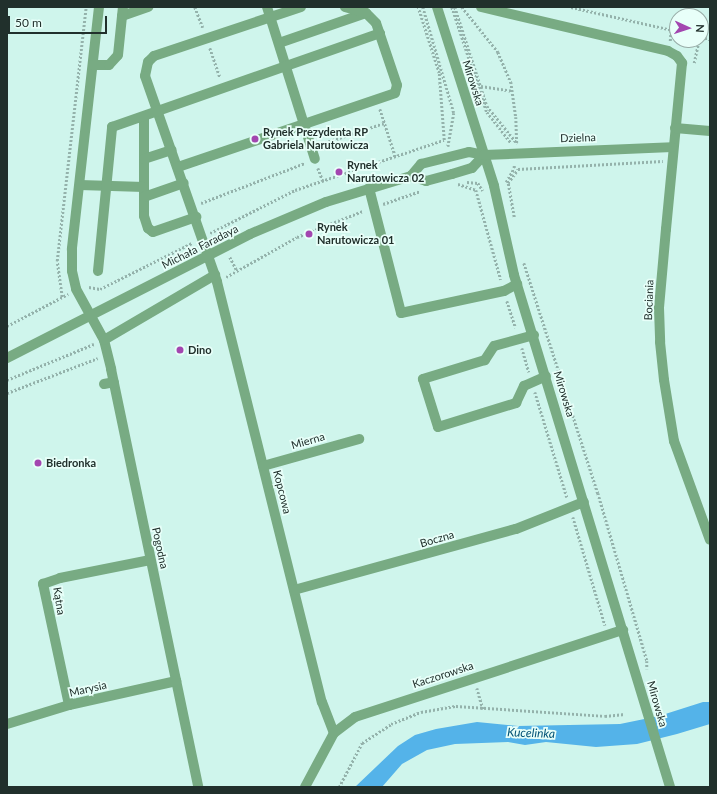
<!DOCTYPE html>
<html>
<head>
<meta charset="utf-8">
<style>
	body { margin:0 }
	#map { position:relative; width:717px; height:794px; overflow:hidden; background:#cff5ec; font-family:Lato,sans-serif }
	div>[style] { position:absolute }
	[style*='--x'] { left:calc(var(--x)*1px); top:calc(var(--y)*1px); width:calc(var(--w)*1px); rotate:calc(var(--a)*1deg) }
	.water>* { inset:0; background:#54b3e9 }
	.path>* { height:2.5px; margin-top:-1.25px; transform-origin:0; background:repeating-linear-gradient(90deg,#94b2ab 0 2px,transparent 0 4px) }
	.minor>* { height:10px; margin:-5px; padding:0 5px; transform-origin:5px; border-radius:5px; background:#78ab83 }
	.dots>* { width:11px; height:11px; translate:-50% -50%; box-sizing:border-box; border:2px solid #e8fff9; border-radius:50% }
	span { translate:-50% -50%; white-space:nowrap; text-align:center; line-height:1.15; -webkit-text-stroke:3.5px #e8fff9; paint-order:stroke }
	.street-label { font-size:11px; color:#21302c }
	.poi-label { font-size:11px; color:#21302c; font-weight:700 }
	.left { translate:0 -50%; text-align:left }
	.water-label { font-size:12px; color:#025376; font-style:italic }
	.frame { position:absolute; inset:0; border:8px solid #21302c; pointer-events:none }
	.north { position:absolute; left:669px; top:8px; width:40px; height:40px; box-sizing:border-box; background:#e8fff9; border:1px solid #98aca7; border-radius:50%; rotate:93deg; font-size:11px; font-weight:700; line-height:16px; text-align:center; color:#21302c }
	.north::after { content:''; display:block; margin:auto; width:14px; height:18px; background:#a346b0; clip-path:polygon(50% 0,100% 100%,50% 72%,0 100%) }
	.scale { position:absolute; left:8px; top:16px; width:99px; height:18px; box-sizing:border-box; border:2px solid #21302c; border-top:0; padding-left:5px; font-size:12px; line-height:14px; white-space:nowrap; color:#21302c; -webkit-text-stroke:3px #e8fff9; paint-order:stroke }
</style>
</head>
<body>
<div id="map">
	<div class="water">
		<div style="clip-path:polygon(703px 702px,710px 702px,710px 724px,677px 734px,637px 744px,596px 747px,546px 742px,525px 745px,508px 742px,455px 744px,427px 750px,402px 764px,382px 787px,355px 787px,398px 746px,415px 735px,436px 729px,477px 722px,518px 726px,620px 724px,659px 716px)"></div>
	</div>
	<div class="path">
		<div style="--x:195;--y:7;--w:22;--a:69"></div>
		<div style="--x:423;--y:7;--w:110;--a:73.7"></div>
		<div style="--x:454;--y:113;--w:34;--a:100"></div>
		<div style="--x:452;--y:7;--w:111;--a:71.6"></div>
		<div style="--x:487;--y:112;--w:39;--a:52"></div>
		<div style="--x:455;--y:7;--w:104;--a:72.1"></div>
		<div style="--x:487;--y:106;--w:48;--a:51"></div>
		<div style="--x:462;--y:7;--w:58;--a:51.3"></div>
		<div style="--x:498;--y:52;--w:33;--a:67"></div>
		<div style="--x:511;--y:82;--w:35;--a:82"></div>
		<div style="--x:516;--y:117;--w:27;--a:88"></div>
		<div style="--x:571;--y:7;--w:109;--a:12.8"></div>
		<div style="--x:701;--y:37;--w:9;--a:13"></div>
		<div style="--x:670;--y:41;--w:12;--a:-85"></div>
		<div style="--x:210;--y:48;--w:31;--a:71"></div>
		<div style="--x:694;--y:63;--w:24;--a:-78"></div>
		<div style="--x:481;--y:86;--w:31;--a:9"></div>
		<div style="--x:380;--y:109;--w:52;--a:71.9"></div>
		<div style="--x:321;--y:144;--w:66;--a:-18.4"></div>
		<div style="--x:318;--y:168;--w:14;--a:69"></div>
		<div style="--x:467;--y:182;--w:11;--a:5"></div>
		<div style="--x:478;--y:183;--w:9;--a:58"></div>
		<div style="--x:506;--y:182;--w:16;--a:-60"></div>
		<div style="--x:514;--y:168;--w:4;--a:-90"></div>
		<div style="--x:458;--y:184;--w:19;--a:18"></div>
		<div style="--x:476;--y:190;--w:93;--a:74.5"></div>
		<div style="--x:201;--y:203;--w:111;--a:-21"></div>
		<div style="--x:383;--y:204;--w:39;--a:-19"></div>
		<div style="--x:514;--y:217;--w:35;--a:-100"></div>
		<div style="--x:508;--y:183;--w:17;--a:-54"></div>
		<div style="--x:518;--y:169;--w:145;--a:-3.2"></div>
		<div style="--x:210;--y:233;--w:95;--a:-26.8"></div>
		<div style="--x:295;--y:190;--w:157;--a:-18.6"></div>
		<div style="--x:444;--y:140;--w:67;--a:-94.3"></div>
		<div style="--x:439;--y:73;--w:69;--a:-107.7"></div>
		<div style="--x:230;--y:257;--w:16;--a:63"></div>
		<div style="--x:524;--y:263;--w:242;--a:72.2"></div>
		<div style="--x:598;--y:493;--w:175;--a:73.7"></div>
		<div style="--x:647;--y:661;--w:8;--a:90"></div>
		<div style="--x:226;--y:277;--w:81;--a:-29.4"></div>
		<div style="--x:297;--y:237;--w:71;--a:-21.5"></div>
		<div style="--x:89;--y:287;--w:11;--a:10"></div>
		<div style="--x:100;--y:289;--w:103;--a:-26.6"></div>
		<div style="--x:62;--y:297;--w:36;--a:-98"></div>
		<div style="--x:57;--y:261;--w:256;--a:-83.5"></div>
		<div style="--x:507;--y:301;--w:28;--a:72"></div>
		<div style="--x:7;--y:326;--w:69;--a:-27.7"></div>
		<div style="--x:522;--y:348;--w:25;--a:74"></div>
		<div style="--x:7;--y:380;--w:94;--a:-22.5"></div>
		<div style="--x:535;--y:392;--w:110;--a:73.1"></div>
		<div style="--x:7;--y:393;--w:97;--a:-21"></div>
		<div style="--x:573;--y:517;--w:113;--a:73.5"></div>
		<div style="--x:477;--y:688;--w:22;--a:74"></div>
		<div style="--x:339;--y:787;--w:50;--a:-62.4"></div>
		<div style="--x:362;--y:743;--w:35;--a:-33"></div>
		<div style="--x:391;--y:724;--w:32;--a:-22"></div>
		<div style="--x:421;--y:712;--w:36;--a:-10"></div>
		<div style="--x:456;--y:706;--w:149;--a:3.8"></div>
		<div style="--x:605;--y:716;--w:20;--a:-6"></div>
	</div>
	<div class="minor">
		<div style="--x:99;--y:7;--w:244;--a:96.4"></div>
		<div style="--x:72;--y:249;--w:22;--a:90"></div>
		<div style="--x:72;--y:271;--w:18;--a:77"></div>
		<div style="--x:76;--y:289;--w:58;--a:61.2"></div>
		<div style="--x:104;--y:340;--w:30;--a:76"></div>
		<div style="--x:111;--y:369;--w:427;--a:78.2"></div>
		<div style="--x:267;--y:7;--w:159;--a:72.5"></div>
		<div style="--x:301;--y:7;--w:155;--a:161.6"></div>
		<div style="--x:154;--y:56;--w:8;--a:135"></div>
		<div style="--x:148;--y:62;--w:14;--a:102"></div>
		<div style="--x:145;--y:76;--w:218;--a:70.7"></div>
		<div style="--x:217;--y:282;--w:433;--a:76"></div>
		<div style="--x:322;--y:702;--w:33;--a:69"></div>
		<div style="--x:437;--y:7;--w:188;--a:72.3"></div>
		<div style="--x:494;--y:186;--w:91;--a:77.3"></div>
		<div style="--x:514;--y:275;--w:535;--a:73.05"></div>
		<div style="--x:481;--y:7;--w:192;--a:13.2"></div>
		<div style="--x:668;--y:51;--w:10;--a:29"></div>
		<div style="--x:677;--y:56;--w:9;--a:54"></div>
		<div style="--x:682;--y:63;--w:167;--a:95.5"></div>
		<div style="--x:666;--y:229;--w:79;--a:95.1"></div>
		<div style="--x:659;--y:308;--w:34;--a:88"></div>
		<div style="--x:660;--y:342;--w:38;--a:84"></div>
		<div style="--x:664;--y:380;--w:62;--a:80.7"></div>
		<div style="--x:674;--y:441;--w:105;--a:70"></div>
		<div style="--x:122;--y:16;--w:28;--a:-19"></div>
		<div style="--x:279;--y:43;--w:92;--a:-19"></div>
		<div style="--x:93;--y:65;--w:16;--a:0"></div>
		<div style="--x:109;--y:65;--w:13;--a:-48"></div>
		<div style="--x:118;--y:55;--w:48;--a:-84.1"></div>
		<div style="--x:144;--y:117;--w:99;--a:90"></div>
		<div style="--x:144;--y:216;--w:13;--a:72"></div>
		<div style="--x:148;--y:228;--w:6;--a:39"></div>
		<div style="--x:153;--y:232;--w:46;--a:-19.2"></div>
		<div style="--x:675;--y:128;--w:35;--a:5"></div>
		<div style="--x:144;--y:159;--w:29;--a:-18"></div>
		<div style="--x:178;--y:167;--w:229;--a:-18.8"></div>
		<div style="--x:395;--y:93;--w:8;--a:-76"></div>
		<div style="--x:397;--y:85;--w:65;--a:-108.7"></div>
		<div style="--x:376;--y:23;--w:14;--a:-135"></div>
		<div style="--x:366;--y:13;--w:22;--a:-164"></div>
		<div style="--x:411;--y:176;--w:16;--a:18"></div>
		<div style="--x:426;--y:181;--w:27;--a:-15"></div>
		<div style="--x:452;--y:174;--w:21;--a:-17"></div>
		<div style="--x:472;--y:168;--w:18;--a:-47"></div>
		<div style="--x:80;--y:185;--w:64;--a:1.8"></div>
		<div style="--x:369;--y:188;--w:129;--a:75.6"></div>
		<div style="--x:401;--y:313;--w:105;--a:-12.1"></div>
		<div style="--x:504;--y:291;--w:15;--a:-28"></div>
		<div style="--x:144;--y:197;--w:42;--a:-19.3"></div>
		<div style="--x:98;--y:271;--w:145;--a:-84.4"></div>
		<div style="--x:112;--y:127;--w:284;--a:-19.3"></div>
		<div style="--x:534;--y:335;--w:41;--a:164.6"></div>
		<div style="--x:494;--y:346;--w:17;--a:123"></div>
		<div style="--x:485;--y:360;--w:65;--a:163"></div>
		<div style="--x:423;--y:379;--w:50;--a:72.6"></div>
		<div style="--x:438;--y:427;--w:82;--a:-17.1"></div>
		<div style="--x:516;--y:403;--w:19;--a:-65"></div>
		<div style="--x:524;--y:386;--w:24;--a:-24"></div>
		<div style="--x:104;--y:340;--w:129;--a:-30.4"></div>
		<div style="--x:7;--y:358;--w:273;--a:-27"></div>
		<div style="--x:250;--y:234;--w:82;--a:-22.8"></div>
		<div style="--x:326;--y:202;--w:89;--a:-17"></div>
		<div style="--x:411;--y:176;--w:16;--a:-50"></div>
		<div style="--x:421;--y:164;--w:49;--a:-14"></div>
		<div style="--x:469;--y:152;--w:15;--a:11"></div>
		<div style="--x:484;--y:155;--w:188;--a:-2.4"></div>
		<div style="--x:104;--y:384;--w:10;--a:-11"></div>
		<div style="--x:263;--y:466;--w:100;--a:-15.7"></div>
		<div style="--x:294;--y:590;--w:230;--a:-15.4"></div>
		<div style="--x:516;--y:529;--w:73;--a:-21.7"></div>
		<div style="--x:69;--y:705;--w:124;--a:-102.1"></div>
		<div style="--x:43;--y:584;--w:18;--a:-19"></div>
		<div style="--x:60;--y:578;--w:92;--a:-11.3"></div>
		<div style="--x:7;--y:724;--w:65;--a:-17"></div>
		<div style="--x:69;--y:705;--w:110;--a:-12.6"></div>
		<div style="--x:305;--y:787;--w:61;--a:-61.8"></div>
		<div style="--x:334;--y:733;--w:26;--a:-37"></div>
		<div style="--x:355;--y:717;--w:282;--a:-18"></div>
	</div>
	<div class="dots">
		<div style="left:255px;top:139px;background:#a346b0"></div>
		<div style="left:339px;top:172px;background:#a346b0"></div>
		<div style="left:309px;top:234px;background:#a346b0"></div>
		<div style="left:180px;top:350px;background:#a346b0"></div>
		<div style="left:38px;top:463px;background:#a346b0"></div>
	</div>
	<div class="street-label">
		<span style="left:473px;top:83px;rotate:72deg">Mirowska</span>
		<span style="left:578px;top:138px;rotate:-2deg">Dzielna</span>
		<span style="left:200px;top:247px;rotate:-27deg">Michała Faradaya</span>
		<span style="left:649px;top:300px;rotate:-88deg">Bociania</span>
		<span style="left:564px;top:394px;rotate:73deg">Mirowska</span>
		<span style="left:308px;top:441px;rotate:-16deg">Mierna</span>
		<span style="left:282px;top:492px;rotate:76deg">Kopcowa</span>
		<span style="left:437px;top:539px;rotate:-16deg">Boczna</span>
		<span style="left:160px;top:548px;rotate:78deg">Pogodna</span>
		<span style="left:59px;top:601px;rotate:81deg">Kątna</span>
		<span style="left:443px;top:675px;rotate:-18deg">Kaczorowska</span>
		<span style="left:88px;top:689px;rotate:-13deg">Marysia</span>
		<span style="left:657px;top:704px;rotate:74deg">Mirowska</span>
	</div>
	<div class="poi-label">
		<span class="left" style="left:263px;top:139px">Rynek Prezydenta RP<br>Gabriela Narutowicza</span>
		<span class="left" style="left:347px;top:172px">Rynek<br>Narutowicza 02</span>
		<span class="left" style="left:317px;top:234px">Rynek<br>Narutowicza 01</span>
		<span class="left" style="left:188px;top:350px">Dino</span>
		<span class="left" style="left:46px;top:463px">Biedronka</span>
	</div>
	<div class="water-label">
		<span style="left:531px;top:733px;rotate:2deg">Kucelinka</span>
	</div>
	<div class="frame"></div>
	<div class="north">N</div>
	<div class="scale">50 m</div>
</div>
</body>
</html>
